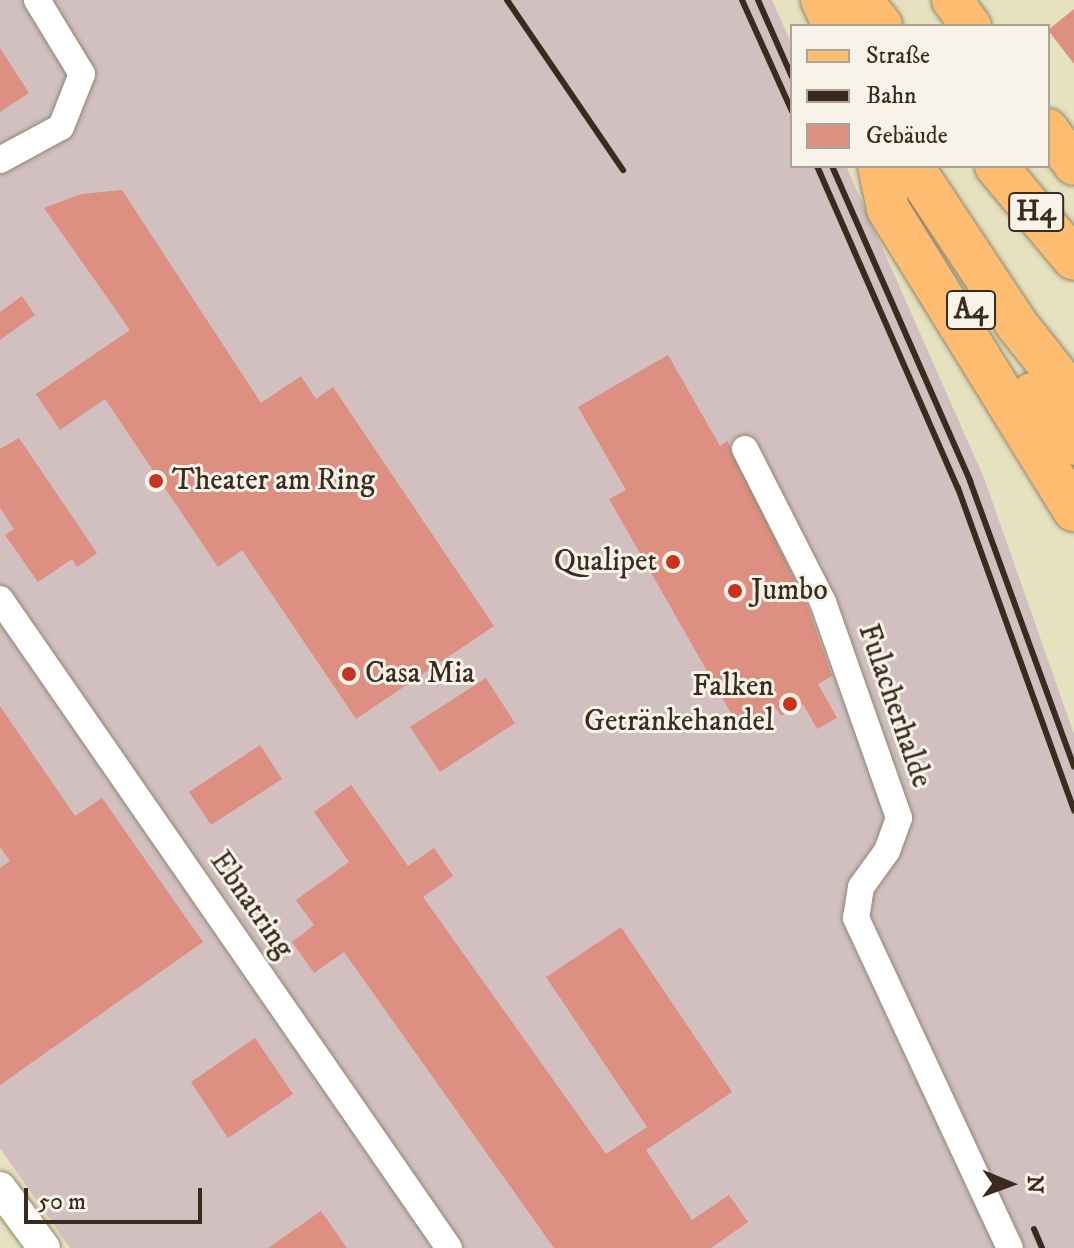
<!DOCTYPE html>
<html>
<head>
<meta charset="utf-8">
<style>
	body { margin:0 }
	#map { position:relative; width:1074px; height:1248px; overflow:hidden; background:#e6e1be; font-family:"IM FELL DW Pica",serif }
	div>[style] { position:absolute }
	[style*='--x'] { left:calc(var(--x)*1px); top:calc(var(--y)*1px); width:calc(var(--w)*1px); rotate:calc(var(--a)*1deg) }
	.industrial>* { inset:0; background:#d2bfc0 }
	.building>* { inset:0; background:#dd8f82 }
	.roads { filter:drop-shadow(0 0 2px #90866e) drop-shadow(0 0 2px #90866e) }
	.minor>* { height:26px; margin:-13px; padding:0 13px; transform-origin:13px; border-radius:13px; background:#fff }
	.tertiary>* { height:32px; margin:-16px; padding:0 16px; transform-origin:16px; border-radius:16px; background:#fff }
	.primary>* { height:40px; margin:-20px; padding:0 20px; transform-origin:20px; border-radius:20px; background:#fdbc70 }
	.trunk>* { height:42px; margin:-21px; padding:0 21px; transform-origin:21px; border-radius:21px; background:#fdbc70 }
	.rail>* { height:6px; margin:-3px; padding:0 3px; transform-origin:3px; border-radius:3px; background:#3b2a1e }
	.dots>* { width:22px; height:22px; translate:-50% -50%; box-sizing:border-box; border:4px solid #f7f3e8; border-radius:50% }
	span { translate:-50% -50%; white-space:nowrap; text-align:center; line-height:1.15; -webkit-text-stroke:6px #f7f3e8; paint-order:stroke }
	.shield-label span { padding:2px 6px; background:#f7f3e8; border:2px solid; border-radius:6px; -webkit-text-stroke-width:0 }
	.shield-label { font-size:28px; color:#3b2a1e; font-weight:700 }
	.poi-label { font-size:30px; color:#3b2a1e }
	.left { translate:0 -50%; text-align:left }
	.right { translate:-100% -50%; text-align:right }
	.street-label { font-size:30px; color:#3b2a1e }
	.legend { position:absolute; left:790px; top:24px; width:260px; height:144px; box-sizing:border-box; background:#f7f3e8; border:2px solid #aca397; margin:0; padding:10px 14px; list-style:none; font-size:24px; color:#3b2a1e }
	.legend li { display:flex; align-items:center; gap:16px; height:40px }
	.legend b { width:40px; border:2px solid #aca397 }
	.north { position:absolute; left:970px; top:1144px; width:80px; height:80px; -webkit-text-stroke:6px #f7f3e8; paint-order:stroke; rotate:91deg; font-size:22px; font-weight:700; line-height:32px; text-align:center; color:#3b2a1e }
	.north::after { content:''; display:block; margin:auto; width:28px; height:36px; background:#3b2a1e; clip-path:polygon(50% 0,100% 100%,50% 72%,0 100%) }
	.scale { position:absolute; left:24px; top:1188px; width:178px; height:36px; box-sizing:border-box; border:4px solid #3b2a1e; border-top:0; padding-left:10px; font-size:24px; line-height:28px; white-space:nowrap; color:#3b2a1e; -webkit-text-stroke:6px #f7f3e8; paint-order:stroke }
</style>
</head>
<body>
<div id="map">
	<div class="industrial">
		<div style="clip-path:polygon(0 0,772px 0,792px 45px,792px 166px,846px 166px,984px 478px,1074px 734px,1074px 1248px,70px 1248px,0 1148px)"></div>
	</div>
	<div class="building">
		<div style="clip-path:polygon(1074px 9px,1074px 64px,1048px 30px)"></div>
		<div style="clip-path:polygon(0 48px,29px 93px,0 112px)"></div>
		<div style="clip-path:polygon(122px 190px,261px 403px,301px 376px,316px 399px,333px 387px,494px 626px,356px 719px,242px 550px,218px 567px,105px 399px,60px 430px,36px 394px,130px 330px,44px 208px,81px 194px)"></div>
		<div style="clip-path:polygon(22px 296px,35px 315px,0 340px,0 312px)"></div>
		<div style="clip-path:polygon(668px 355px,720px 446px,727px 441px,730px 446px,808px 608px,832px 676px,818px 684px,837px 718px,817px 729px,803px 704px,781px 716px,776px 708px,740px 729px,609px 499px,626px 490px,578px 407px)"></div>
		<div style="clip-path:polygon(19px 438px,97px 553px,77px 567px,72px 559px,38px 582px,5px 535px,14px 529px,0 508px,0 449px)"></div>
		<div style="clip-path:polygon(486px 678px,515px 723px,440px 772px,410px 727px)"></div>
		<div style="clip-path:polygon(0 706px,75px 816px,102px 798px,203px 942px,0 1085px,0 868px,10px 861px,0 847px)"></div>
		<div style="clip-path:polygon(260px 745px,282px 779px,211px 825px,189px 792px)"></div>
		<div style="clip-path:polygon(351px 785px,408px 866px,434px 848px,453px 876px,423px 897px,606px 1154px,647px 1127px,546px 977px,621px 927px,732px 1092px,646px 1150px,692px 1220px,729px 1195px,748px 1222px,711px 1248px,554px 1248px,344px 952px,314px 973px,292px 942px,314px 925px,296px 900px,349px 862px,314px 812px)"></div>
		<div style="clip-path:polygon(255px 1038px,293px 1094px,228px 1138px,191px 1082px)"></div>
		<div style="clip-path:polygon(321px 1211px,347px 1248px,268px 1248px)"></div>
	</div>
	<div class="roads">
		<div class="minor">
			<div style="--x:0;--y:160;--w:69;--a:-28.4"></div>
			<div style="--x:61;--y:127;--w:57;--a:-68.4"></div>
			<div style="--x:82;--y:74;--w:87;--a:-121.3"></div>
			<div style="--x:745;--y:449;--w:172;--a:63"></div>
			<div style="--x:823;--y:602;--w:229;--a:70.6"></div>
			<div style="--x:899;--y:818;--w:35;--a:110"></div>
			<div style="--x:887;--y:851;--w:44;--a:125.8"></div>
			<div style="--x:861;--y:887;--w:31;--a:99"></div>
			<div style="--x:856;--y:918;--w:364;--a:65"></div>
			<div style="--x:0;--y:599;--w:789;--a:55.32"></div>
		</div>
		<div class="tertiary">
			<div style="--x:0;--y:1188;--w:74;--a:53.7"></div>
		</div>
		<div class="primary">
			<div style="--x:952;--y:0;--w:32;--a:54"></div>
			<div style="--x:1048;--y:129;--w:44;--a:54.2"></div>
		</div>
		<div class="trunk">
			<div style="--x:822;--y:0;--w:29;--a:65"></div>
			<div style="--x:861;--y:0;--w:33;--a:52"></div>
			<div style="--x:879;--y:166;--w:44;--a:78.2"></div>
			<div style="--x:888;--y:209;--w:354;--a:58.3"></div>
			<div style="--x:912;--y:166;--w:192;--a:56.5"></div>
			<div style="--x:1018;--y:326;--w:90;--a:51.7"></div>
			<div style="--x:996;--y:166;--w:121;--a:50"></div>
			<div style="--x:1032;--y:394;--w:65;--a:50"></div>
		</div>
	</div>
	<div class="rail">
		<div style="--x:507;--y:0;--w:206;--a:55.7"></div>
		<div style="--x:742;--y:0;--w:122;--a:65.8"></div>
		<div style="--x:758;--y:0;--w:84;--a:66.2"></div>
		<div style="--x:817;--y:166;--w:352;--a:66.4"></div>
		<div style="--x:958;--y:488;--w:343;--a:70.2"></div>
		<div style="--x:832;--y:166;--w:344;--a:66.3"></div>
		<div style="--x:970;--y:481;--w:304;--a:70"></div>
		<div style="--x:1034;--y:1229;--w:21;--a:67"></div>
	</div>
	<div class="dots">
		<div style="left:156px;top:481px;background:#c8321e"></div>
		<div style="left:673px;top:562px;background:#c8321e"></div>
		<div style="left:735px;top:591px;background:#c8321e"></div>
		<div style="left:349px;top:674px;background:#c8321e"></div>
		<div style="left:790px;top:704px;background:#c8321e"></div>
	</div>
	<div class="shield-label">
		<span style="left:1036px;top:212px">H4</span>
		<span style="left:971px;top:310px">A4</span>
	</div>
	<div class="poi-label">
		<span class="left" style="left:172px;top:481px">Theater am Ring</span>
		<span class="right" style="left:657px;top:562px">Qualipet</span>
		<span class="left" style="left:751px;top:591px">Jumbo</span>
		<span class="left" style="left:365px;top:674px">Casa Mia</span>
		<span class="right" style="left:774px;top:704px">Falken<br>Getränkehandel</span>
	</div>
	<div class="street-label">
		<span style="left:894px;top:706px;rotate:71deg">Fulacherhalde</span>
		<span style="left:251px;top:905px;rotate:55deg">Ebnatring</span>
	</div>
	<ul class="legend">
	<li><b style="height:10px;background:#fdbc70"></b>Straße</li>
	<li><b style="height:10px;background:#3b2a1e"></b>Bahn</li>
	<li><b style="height:22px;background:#dd8f82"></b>Gebäude</li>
	</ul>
	<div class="north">N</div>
	<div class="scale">50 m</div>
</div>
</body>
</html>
